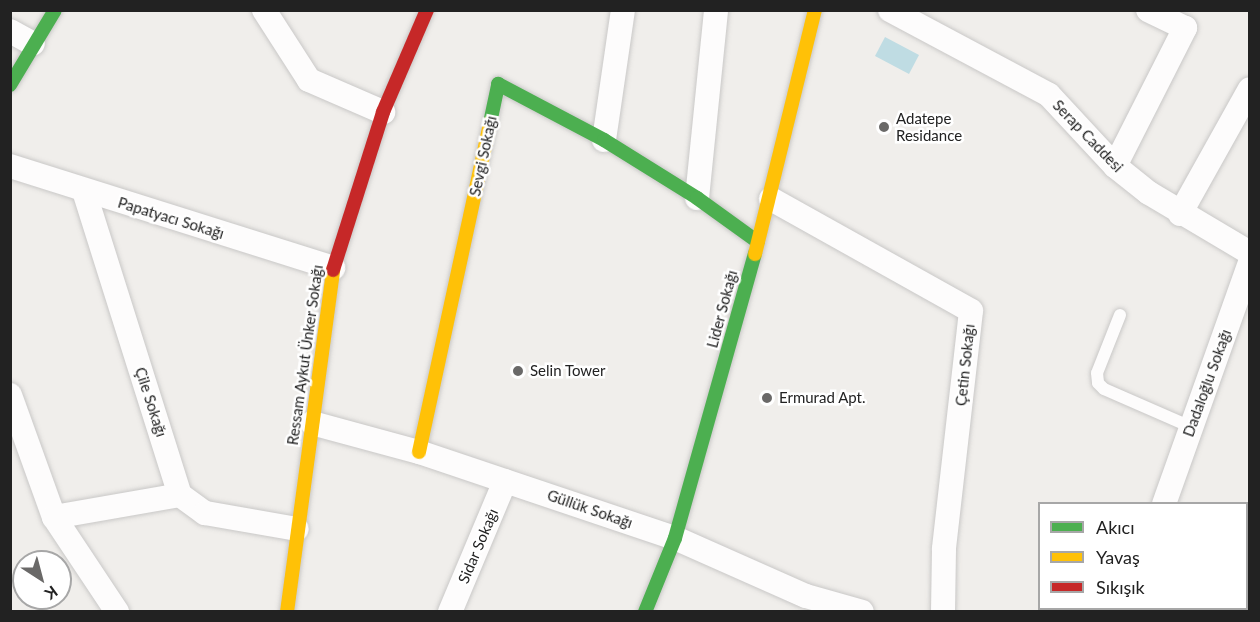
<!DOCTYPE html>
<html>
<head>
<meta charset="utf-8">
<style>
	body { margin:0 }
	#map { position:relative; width:1260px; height:622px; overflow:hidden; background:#f0eeeb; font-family:Lato,sans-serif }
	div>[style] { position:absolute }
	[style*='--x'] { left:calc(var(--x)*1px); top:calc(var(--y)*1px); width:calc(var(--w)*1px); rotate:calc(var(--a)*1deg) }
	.water>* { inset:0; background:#bfdce3 }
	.roads { filter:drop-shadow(0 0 2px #c9c8c7) drop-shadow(0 0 2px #c9c8c7) }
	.lane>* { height:12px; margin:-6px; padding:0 6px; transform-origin:6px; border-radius:6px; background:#fdfcfc }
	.street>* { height:24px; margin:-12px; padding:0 12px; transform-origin:12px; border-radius:12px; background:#fdfcfc }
	.fast>* { height:14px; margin:-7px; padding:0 7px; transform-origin:7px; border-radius:7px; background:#4caf50 }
	.slow>* { height:14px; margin:-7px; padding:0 7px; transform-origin:7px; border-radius:7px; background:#ffc107 }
	.jam>* { height:14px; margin:-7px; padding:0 7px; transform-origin:7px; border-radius:7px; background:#c62828 }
	.dots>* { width:16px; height:16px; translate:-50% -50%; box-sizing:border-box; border:3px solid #fff; border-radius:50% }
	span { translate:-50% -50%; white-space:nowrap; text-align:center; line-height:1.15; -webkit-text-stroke:5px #fff; paint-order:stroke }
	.poi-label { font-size:15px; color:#222 }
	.left { translate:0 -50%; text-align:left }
	.street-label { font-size:15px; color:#222 }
	.frame { position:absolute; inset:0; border:12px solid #222; pointer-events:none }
	.legend { position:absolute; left:1038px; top:502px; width:210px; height:108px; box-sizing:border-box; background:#fff; border:2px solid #a7a7a7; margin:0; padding:8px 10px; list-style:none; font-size:18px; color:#222 }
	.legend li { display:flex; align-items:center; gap:12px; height:30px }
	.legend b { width:30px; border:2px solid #a7a7a7 }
	.north { position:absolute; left:12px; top:550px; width:60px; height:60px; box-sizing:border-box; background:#fff; border:2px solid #a7a7a7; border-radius:50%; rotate:144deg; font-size:16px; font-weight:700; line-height:24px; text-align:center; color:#222 }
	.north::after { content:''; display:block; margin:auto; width:21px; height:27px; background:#6a6968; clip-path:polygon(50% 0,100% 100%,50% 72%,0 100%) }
</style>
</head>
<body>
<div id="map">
	<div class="water">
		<div style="clip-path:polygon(885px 37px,919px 55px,909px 74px,875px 56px)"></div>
	</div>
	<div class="roads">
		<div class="lane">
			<div style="--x:1120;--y:315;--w:62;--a:111.6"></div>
			<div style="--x:1097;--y:373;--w:10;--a:84"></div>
			<div style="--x:1098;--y:383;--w:8;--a:45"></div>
			<div style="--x:1104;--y:389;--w:95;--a:23.6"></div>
		</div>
		<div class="street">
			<div style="--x:264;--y:10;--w:83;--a:57.3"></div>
			<div style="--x:309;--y:80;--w:81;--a:23.4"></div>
			<div style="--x:890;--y:10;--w:180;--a:28.1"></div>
			<div style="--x:1049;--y:95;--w:97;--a:47.1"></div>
			<div style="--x:1115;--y:166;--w:43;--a:38.5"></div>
			<div style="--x:1149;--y:193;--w:117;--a:30.7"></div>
			<div style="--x:10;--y:31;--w:26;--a:29"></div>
			<div style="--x:604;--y:140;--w:131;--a:-81.7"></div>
			<div style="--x:10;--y:166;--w:339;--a:17.5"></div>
			<div style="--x:1115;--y:166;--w:155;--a:-63.1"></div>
			<div style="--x:1185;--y:28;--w:41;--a:-154.1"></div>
			<div style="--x:84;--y:191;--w:319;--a:72.5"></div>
			<div style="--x:180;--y:495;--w:31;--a:36"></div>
			<div style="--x:205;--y:513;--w:93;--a:9.9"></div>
			<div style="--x:697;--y:198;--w:189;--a:-84.2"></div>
			<div style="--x:771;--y:199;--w:229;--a:29.2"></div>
			<div style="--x:971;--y:311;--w:240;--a:96.5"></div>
			<div style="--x:944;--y:549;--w:63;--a:90.9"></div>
			<div style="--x:1180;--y:214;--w:143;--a:-60.8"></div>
			<div style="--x:10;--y:395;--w:130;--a:70.2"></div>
			<div style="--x:54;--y:517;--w:114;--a:56.4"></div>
			<div style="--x:312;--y:423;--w:111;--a:15.2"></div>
			<div style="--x:419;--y:452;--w:270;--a:18.6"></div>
			<div style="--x:675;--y:538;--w:143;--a:23.9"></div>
			<div style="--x:806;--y:596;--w:58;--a:15.9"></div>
			<div style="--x:1164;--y:504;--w:256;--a:-70.4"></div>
			<div style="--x:54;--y:517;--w:128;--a:-9.9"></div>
			<div style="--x:450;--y:612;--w:142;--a:-67.2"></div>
			<div style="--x:1126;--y:612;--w:4;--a:-76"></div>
		</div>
		<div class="fast">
			<div style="--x:10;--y:85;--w:87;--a:-59"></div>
			<div style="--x:490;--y:123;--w:40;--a:-78"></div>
			<div style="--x:498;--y:84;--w:120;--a:27.8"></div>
			<div style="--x:604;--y:140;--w:110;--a:31.9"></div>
			<div style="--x:697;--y:198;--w:75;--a:35.8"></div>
			<div style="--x:645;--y:612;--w:80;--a:-67.9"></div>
			<div style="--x:675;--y:538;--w:295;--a:-74.3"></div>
		</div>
		<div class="slow">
			<div style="--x:755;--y:254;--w:251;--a:-76.2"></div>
			<div style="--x:419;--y:452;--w:337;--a:-77.8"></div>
			<div style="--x:287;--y:612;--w:345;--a:-82.3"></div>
		</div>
		<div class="jam">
			<div style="--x:333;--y:270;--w:166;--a:-72.4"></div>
			<div style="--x:383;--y:112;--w:111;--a:-66.7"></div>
		</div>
	</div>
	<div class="dots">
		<div style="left:884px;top:127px;background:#6a6968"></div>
		<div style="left:518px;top:371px;background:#6a6968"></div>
		<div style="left:767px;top:398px;background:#6a6968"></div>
	</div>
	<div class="poi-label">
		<span class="left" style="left:896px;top:127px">Adatepe<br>Residance</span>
		<span class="left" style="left:530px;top:371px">Selin Tower</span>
		<span class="left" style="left:779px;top:398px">Ermurad Apt.</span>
	</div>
	<div class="street-label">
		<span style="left:1088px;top:136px;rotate:46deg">Serap Caddesi</span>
		<span style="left:483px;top:156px;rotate:-78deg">Sevgi Sokağı</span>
		<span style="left:171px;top:218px;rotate:17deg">Papatyacı Sokağı</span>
		<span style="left:722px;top:309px;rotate:-75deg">Lider Sokağı</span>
		<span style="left:305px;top:355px;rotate:-82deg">Ressam Aykut Ünker Sokağı</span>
		<span style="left:965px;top:365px;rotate:-84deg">Çetin Sokağı</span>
		<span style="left:1207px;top:383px;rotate:-70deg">Dadaloğlu Sokağı</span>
		<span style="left:151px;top:402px;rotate:72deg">Çile Sokağı</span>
		<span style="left:590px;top:509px;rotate:19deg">Güllük Sokağı</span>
		<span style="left:478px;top:546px;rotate:-67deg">Sidar Sokağı</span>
	</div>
	<div class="frame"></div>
	<ul class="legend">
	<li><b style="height:8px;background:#4caf50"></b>Akıcı</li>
	<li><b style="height:8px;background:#ffc107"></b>Yavaş</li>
	<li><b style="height:8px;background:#c62828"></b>Sıkışık</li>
	</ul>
	<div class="north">K</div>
</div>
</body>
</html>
